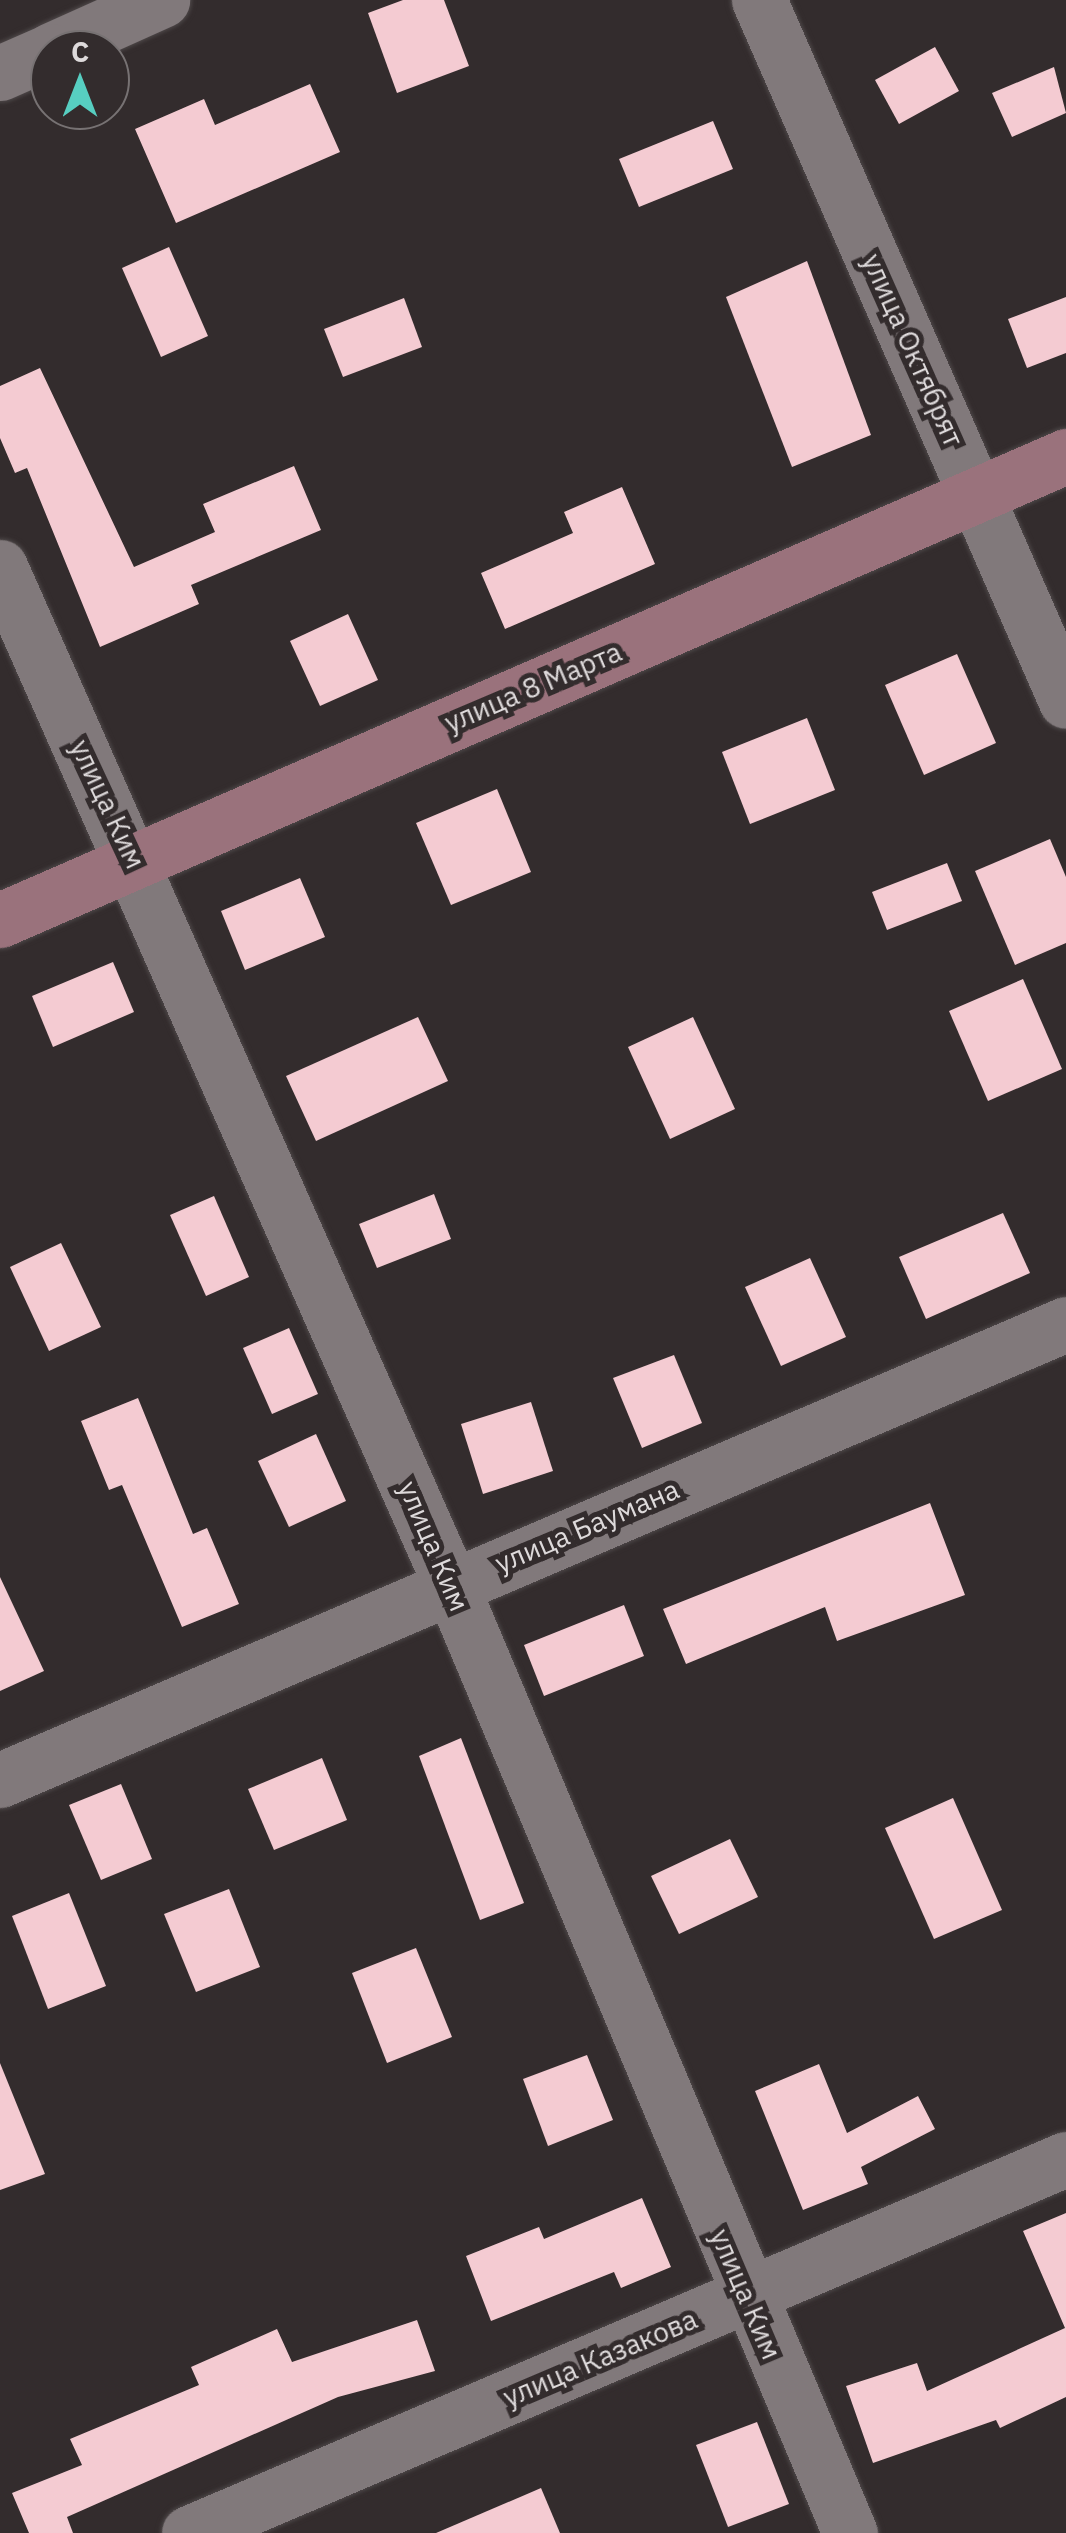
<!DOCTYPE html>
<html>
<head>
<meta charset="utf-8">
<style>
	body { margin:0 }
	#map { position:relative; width:1066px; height:2533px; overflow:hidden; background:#332c2d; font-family:"IBM Plex Sans",sans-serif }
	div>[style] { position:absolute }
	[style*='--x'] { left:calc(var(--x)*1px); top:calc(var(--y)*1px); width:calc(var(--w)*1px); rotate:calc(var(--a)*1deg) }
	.building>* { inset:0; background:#f4cbd2 }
	.roads { filter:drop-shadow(0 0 2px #4e4849) drop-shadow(0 0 2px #4e4849) }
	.street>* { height:55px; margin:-27.5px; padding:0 27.5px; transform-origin:27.5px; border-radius:27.5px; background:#81797b }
	.secondary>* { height:55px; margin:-27.5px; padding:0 27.5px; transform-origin:27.5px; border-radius:27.5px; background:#9a727c }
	span { translate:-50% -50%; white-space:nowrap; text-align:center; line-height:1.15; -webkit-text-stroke:10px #332c2d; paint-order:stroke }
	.street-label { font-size:28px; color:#dedadb }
	.north { position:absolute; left:30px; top:30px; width:100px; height:100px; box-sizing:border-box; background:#332c2d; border:2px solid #777273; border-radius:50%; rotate:0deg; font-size:28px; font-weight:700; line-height:40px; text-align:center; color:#dedadb }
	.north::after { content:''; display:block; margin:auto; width:35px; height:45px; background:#57cec1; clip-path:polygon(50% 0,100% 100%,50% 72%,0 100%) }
</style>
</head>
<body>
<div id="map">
	<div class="building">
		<div style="clip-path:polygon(403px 0,444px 0,469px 66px,397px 93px,368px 13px)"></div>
		<div style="clip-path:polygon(935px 47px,959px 91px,899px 124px,875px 80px)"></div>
		<div style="clip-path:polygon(1054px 67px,1066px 113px,1012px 137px,992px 93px)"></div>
		<div style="clip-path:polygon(310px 84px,340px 152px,176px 223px,135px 129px,204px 99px,215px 125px)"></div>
		<div style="clip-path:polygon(713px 121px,733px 169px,639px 207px,619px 159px)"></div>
		<div style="clip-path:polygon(169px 247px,208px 336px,161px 357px,122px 268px)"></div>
		<div style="clip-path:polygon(807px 261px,871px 435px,792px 467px,726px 297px)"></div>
		<div style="clip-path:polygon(1066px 297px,1066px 353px,1027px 368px,1008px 319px)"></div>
		<div style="clip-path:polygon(404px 298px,422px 347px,343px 377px,324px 329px)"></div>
		<div style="clip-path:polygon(40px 368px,134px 567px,215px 532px,203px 504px,294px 466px,321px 530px,191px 585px,199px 604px,100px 647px,27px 468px,15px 473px,0 438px,0 386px)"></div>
		<div style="clip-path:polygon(622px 487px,655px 564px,505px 629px,481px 573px,573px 533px,564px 512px)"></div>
		<div style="clip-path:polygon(348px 614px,378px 680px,320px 706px,290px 641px)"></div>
		<div style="clip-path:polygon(957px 654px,996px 743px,924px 775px,885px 685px)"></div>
		<div style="clip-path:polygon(807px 718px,835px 790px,750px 824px,722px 752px)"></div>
		<div style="clip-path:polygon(497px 789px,531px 872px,451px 905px,416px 823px)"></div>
		<div style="clip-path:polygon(1050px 839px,1066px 877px,1066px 943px,1015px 965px,975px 871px)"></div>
		<div style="clip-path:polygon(947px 863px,962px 901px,887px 930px,872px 892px)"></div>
		<div style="clip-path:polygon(300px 878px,325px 937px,245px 970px,221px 911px)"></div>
		<div style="clip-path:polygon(113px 962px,134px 1012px,53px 1047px,32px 996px)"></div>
		<div style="clip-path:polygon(1023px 979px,1062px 1069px,988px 1101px,949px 1011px)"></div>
		<div style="clip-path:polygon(418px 1017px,448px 1081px,316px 1141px,286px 1076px)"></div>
		<div style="clip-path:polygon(693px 1017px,735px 1109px,670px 1139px,628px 1047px)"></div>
		<div style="clip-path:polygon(434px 1194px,451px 1239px,377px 1268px,359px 1224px)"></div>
		<div style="clip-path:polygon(214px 1196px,249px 1277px,206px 1296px,170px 1215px)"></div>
		<div style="clip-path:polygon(1003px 1213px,1030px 1273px,926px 1319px,899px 1257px)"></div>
		<div style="clip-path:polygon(61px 1243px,101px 1327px,49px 1351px,10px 1267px)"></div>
		<div style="clip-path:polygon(810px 1258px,846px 1337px,781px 1366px,745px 1287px)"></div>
		<div style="clip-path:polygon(289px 1328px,318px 1394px,272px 1414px,243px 1348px)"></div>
		<div style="clip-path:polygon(674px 1355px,702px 1423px,642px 1448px,613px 1378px)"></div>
		<div style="clip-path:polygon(138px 1398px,193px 1534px,207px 1528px,239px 1604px,182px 1627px,122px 1485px,109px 1490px,81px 1421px)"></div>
		<div style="clip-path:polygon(531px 1402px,553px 1471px,483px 1494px,461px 1424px)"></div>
		<div style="clip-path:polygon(316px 1434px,346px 1501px,289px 1527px,258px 1461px)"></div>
		<div style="clip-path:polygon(930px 1503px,965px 1595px,837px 1641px,825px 1607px,686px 1664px,663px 1609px)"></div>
		<div style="clip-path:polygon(0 1577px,44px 1671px,0 1691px)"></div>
		<div style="clip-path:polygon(624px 1605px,644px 1656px,544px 1696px,524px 1645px)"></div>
		<div style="clip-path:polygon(461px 1738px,524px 1903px,480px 1920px,419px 1756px)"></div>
		<div style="clip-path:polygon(322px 1758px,347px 1820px,274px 1850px,248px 1789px)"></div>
		<div style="clip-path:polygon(121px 1784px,152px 1859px,101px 1880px,69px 1805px)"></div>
		<div style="clip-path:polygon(953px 1798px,1002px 1910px,934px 1939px,885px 1828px)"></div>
		<div style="clip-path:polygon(730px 1839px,758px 1897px,679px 1934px,651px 1876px)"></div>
		<div style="clip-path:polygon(229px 1889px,260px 1967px,196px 1992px,164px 1914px)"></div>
		<div style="clip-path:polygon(69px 1893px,106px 1986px,48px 2009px,12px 1916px)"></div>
		<div style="clip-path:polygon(416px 1948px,452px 2037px,387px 2063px,352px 1973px)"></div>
		<div style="clip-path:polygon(587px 2055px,613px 2120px,548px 2146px,523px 2079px)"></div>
		<div style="clip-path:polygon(0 2063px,45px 2174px,0 2190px)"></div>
		<div style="clip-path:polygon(819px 2064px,847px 2133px,918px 2096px,935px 2129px,861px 2167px,868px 2184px,803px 2210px,755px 2091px)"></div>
		<div style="clip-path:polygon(642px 2198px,671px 2267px,621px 2288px,614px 2272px,491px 2321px,466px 2256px,539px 2227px,544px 2239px)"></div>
		<div style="clip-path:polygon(1066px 2213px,1066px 2397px,1000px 2428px,996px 2420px,873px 2463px,846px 2386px,917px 2363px,927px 2391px,1065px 2328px,1023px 2231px)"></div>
		<div style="clip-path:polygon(417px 2320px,435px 2371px,338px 2397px,67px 2517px,73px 2533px,29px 2533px,12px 2493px,82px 2465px,70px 2439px,199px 2385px,191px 2367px,277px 2329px,292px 2362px)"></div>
		<div style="clip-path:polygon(757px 2422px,789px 2504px,728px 2527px,696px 2445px)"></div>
		<div style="clip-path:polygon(541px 2488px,560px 2533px,436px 2533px)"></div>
	</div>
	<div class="roads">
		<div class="street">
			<div style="--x:759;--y:0;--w:765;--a:66.35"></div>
			<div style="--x:51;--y:50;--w:122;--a:-24.2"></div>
			<div style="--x:0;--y:73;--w:55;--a:-23.7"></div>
			<div style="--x:0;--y:567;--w:1111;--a:66.11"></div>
			<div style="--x:450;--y:1583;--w:1031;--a:67.17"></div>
			<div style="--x:0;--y:1780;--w:1159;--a:-23.16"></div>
			<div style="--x:189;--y:2533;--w:953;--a:-23.1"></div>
		</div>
		<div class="secondary">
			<div style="--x:0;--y:920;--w:1163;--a:-23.52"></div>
		</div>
	</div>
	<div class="street-label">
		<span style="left:913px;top:350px;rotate:66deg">улица Октябрят</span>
		<span style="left:533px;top:687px;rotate:-23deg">улица 8 Марта</span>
		<span style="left:108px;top:804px;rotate:65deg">улица Ким</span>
		<span style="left:587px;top:1526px;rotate:-23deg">улица Баумана</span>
		<span style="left:434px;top:1546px;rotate:67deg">улица Ким</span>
		<span style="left:746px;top:2294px;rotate:67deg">улица Ким</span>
		<span style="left:600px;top:2358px;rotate:-23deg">улица Казакова</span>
	</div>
	<div class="north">С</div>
</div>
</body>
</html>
